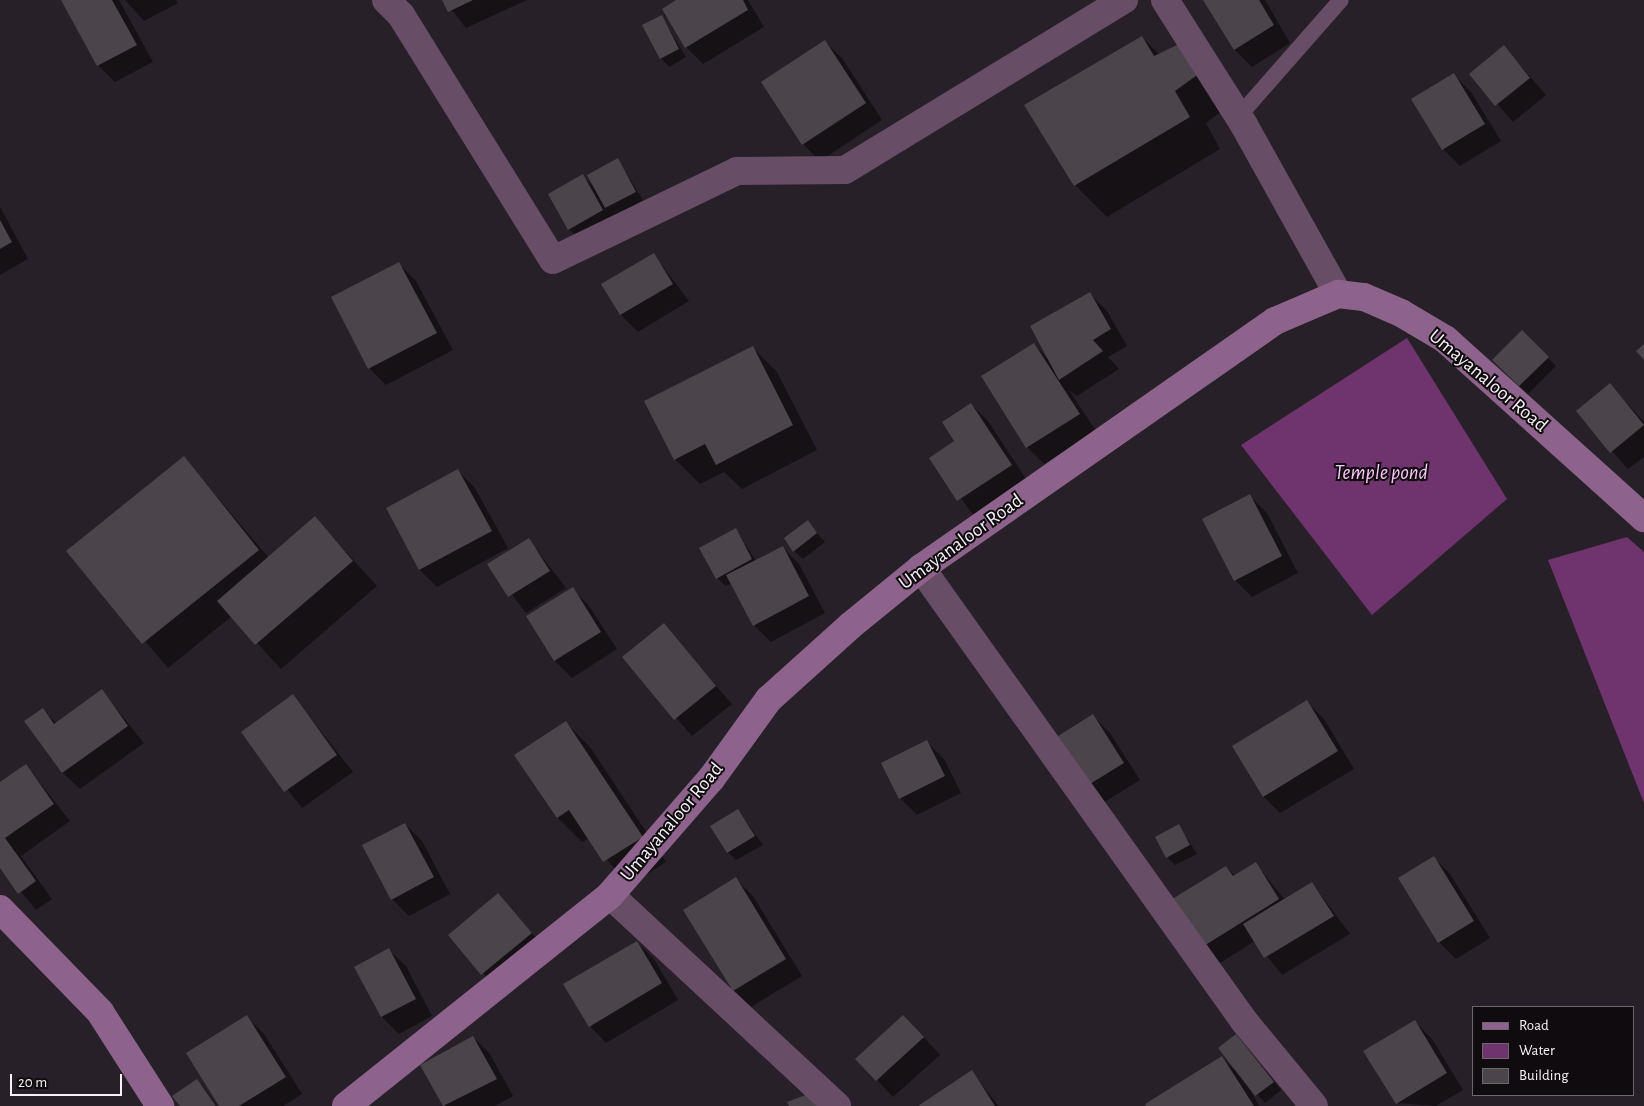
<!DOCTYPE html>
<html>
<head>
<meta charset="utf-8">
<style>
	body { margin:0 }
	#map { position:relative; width:1644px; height:1106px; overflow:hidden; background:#282028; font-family:"Alegreya Sans",sans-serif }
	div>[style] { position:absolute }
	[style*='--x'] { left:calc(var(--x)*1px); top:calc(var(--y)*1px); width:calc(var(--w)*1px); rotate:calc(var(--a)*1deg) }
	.water>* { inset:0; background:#6f336e }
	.shadow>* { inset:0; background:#0007 }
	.building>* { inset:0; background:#4c444b }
	.lane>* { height:16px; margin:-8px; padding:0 8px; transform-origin:8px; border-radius:8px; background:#674d66 }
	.street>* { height:28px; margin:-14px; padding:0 14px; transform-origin:14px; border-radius:14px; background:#674d66 }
	.secondary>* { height:28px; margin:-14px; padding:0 14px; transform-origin:14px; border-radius:14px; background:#8d638b }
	span { translate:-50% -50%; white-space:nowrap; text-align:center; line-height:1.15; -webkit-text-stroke:4px #0f0b0e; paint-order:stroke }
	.street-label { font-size:20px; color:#f6f1f6 }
	.water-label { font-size:21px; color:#fac5f7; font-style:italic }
	.legend { position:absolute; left:1472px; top:1006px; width:162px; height:90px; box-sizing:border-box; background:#0f0b0e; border:1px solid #6b676b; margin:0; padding:6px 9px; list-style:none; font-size:15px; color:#f6f1f6 }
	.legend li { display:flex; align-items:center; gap:10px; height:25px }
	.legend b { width:25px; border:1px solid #6b676b }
	.scale { position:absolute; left:10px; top:1074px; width:112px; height:22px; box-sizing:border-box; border:2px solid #f6f1f6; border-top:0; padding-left:6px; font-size:15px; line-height:18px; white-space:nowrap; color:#f6f1f6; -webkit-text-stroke:4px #0f0b0e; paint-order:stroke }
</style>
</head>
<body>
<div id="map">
	<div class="water">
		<div style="clip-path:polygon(1407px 338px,1507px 499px,1372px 615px,1241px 445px)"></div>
		<div style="clip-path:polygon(1627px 537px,1644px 552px,1644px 803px,1548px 560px)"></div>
	</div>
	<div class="shadow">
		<div style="clip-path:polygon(63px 0,119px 0,153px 62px,115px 82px,98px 65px)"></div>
		<div style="clip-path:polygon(125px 0,176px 0,178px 3px,144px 21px)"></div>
		<div style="clip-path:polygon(444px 0,527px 0,466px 28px)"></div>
		<div style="clip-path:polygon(679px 0,748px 0,764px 27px,703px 64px,686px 47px)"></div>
		<div style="clip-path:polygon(1205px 0,1265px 0,1290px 43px,1252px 67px,1235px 50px)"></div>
		<div style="clip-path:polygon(662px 17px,686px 57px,669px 67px,661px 58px)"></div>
		<div style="clip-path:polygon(1142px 37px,1160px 55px,1180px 45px,1230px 105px,1206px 123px,1220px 149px,1107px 217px,1075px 185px)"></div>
		<div style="clip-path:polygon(825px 42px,842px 58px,882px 120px,820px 161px,803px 144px)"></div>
		<div style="clip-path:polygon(1504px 47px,1546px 95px,1513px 122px,1471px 74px)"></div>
		<div style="clip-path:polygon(1454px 75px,1471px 92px,1501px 141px,1460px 166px,1443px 149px)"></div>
		<div style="clip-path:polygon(618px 160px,643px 200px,613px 217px,586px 246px,569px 229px,583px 176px,593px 186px)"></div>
		<div style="clip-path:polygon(0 207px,28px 259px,0 275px)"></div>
		<div style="clip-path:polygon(654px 255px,689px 301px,638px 332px,621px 315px)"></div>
		<div style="clip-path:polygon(399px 264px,416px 281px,453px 350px,386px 385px,369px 368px)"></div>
		<div style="clip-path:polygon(1090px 294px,1107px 311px,1127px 346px,1108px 357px,1119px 369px,1077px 396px,1069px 390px,1096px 431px,1044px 464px,1027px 447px,1034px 344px,1048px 359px)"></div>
		<div style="clip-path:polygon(1522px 332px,1556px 366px,1528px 394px,1494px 360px)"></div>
		<div style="clip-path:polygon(752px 347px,777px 372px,817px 450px,742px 489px,724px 472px,700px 484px,675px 459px)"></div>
		<div style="clip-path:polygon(1610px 385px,1644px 422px,1644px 457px,1628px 469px,1578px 412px)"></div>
		<div style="clip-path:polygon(971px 404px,988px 421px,1028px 482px,975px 517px,931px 459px,956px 442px)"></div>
		<div style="clip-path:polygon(184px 458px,269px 558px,315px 518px,377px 586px,281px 669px,232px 616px,168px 668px,68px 551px)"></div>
		<div style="clip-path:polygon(458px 471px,475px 488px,508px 548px,437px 587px,420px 570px,387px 509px)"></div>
		<div style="clip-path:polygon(1250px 496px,1267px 513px,1298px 573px,1252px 597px,1235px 580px)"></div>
		<div style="clip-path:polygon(807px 522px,825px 542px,803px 559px,794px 551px)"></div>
		<div style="clip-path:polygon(736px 530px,756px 561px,782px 547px,799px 564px,825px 613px,771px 642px,754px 625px,732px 583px,726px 586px,717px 578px)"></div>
		<div style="clip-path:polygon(529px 540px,566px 588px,526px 613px,489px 564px)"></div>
		<div style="clip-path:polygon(572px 589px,589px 606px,617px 649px,572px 678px,555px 661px,528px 617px)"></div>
		<div style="clip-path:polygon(663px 625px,732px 704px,692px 736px,624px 657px)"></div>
		<div style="clip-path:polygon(102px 691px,144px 743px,80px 789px,63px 773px,42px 709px,57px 724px)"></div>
		<div style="clip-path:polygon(293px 696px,353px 772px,302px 808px,243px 732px)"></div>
		<div style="clip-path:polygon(1307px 702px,1324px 719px,1354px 769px,1280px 813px,1263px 796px)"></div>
		<div style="clip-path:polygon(1093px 716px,1110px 733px,1140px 780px,1103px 803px,1056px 738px)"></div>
		<div style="clip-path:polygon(565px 722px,590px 747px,666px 862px,629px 886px,589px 838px,582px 842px,558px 818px)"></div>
		<div style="clip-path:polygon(927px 742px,944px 759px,961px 793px,917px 815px,900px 798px)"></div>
		<div style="clip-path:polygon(26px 765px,70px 821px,21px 856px,52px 899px,36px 910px,0 866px,0 783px)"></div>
		<div style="clip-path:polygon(738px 810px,763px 845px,736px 860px,728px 852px)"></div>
		<div style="clip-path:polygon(405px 824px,422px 841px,450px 894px,409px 916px,392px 899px)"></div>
		<div style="clip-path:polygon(1179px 826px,1197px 854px,1175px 865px,1167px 857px)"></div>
		<div style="clip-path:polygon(1433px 857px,1450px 874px,1490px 938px,1456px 959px,1439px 942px)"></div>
		<div style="clip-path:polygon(1256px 864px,1285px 900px,1312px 883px,1350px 934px,1282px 975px,1255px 941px,1217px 965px,1200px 948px,1226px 867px,1235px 876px)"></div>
		<div style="clip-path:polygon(736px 879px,753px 896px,802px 976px,751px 1007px,734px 990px)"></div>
		<div style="clip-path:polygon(498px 895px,548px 951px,499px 991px,450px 935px)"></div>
		<div style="clip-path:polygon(637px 942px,654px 959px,678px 1000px,606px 1043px,590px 1026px)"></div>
		<div style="clip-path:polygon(389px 950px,406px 966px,432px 1016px,399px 1034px,382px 1017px)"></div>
		<div style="clip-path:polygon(247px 1017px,264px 1034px,302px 1094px,283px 1106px,220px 1106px)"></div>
		<div style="clip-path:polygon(1415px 1022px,1432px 1039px,1463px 1090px,1436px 1106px,1397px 1103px)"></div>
		<div style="clip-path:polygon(920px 1033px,940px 1055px,893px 1097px,877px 1080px)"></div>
		<div style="clip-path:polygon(1236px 1036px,1281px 1090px,1265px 1103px,1246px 1081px,1259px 1106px,1147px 1106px,1222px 1057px,1233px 1069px)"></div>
		<div style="clip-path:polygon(473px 1037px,490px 1054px,513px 1096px,495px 1106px,445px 1106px,422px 1066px)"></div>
		<div style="clip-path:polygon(971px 1072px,999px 1106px,920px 1106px)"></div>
		<div style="clip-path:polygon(197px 1080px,205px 1089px,217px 1106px,181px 1106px)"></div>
	</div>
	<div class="building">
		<div style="clip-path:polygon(61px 0,112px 0,137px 45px,97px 66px)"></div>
		<div style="clip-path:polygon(442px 0,473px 0,448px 12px)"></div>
		<div style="clip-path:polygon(676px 0,743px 0,748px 10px,685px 48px,662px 9px)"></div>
		<div style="clip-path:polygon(1203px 0,1259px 0,1274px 25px,1234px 50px)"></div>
		<div style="clip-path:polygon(662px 15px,679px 49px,660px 59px,642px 25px)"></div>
		<div style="clip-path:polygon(1142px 36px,1154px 56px,1181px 43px,1200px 73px,1175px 91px,1190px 117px,1074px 186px,1024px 105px)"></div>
		<div style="clip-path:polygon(825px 40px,866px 103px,802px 145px,761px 82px)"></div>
		<div style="clip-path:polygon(1504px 45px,1530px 78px,1495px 106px,1469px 74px)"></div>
		<div style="clip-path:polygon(1454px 73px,1485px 124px,1442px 150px,1411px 99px)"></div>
		<div style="clip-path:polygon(618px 158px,636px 192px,605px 208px,587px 175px)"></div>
		<div style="clip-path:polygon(583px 174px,603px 210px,568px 230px,548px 194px)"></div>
		<div style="clip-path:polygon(0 220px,12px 242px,0 249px)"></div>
		<div style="clip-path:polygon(654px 253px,673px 284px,620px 315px,601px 284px)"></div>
		<div style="clip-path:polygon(399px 262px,437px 333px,368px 369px,331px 297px)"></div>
		<div style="clip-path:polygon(1090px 292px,1111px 329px,1093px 340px,1103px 351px,1059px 380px,1030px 326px)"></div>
		<div style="clip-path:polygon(1522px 330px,1549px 357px,1519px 386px,1492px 360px)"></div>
		<div style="clip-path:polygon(1034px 343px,1080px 414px,1026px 448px,981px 376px)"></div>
		<div style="clip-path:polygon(1644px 344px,1644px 360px,1636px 351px)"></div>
		<div style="clip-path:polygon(753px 346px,793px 425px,716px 465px,705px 444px,674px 460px,644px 401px)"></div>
		<div style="clip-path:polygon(1610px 383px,1644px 425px,1610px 453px,1576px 411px)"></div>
		<div style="clip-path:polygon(971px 403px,1012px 465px,957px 501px,929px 458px,954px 441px,942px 422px)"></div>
		<div style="clip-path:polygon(184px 456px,259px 550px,142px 644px,66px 551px)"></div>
		<div style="clip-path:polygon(458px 469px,492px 531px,419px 570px,386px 508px)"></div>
		<div style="clip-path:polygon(1250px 494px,1282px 556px,1234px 581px,1202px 519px)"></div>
		<div style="clip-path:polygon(315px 516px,353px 561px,255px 645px,217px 601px)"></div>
		<div style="clip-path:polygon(808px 520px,817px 533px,793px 552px,784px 538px)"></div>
		<div style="clip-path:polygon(736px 528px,752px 559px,716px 579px,699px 548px)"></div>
		<div style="clip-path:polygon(529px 538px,550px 571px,508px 597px,487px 564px)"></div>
		<div style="clip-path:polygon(783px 546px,809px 596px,753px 626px,726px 575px)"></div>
		<div style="clip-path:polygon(573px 587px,601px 632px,554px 661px,526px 616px)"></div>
		<div style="clip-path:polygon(664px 623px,716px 686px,674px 720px,622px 657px)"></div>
		<div style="clip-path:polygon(102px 689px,128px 726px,62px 773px,24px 721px,43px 708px,54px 724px)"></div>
		<div style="clip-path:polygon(293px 694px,337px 755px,284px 792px,241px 732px)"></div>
		<div style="clip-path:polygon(1307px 700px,1338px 751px,1263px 797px,1232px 746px)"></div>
		<div style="clip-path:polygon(1093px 714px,1124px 763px,1085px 787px,1055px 738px)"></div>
		<div style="clip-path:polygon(566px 721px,643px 837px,603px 862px,569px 810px,557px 818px,514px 755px)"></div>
		<div style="clip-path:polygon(927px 740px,945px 776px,899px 799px,881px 763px)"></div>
		<div style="clip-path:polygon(26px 764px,54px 804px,5px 838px,36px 881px,18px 894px,0 868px,0 782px)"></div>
		<div style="clip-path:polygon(738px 809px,755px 836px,727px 853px,710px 826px)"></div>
		<div style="clip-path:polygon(405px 823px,434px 877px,391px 900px,362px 845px)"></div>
		<div style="clip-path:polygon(1179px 824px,1190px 845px,1166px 858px,1155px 837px)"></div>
		<div style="clip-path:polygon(1434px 856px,1474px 921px,1438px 943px,1398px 878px)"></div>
		<div style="clip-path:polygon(1256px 862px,1279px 899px,1199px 949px,1169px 901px,1226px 866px,1233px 876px)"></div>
		<div style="clip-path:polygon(736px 877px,786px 959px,733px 991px,683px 910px)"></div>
		<div style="clip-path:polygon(1312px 882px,1334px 916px,1264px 958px,1243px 924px)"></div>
		<div style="clip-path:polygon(498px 893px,532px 933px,481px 975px,448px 935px)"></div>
		<div style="clip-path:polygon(637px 941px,662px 983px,589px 1027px,563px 984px)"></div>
		<div style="clip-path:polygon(389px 948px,416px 999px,381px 1017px,354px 967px)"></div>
		<div style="clip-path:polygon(247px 1015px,286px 1077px,239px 1106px,219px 1106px,186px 1053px)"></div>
		<div style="clip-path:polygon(903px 1015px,924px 1037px,876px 1081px,855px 1059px)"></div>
		<div style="clip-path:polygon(1415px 1020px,1447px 1073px,1396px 1104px,1363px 1051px)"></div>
		<div style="clip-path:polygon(1236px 1034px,1274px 1082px,1255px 1096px,1218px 1048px)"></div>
		<div style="clip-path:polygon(473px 1036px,497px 1079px,443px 1106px,420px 1065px)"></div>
		<div style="clip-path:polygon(1222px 1056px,1254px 1106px,1146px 1106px,1145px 1104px)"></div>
		<div style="clip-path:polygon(972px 1070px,995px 1106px,918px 1106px)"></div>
		<div style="clip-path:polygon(197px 1079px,216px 1106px,180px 1106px,172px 1096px)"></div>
		<div style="clip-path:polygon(811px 1093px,816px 1106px,789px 1106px,787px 1102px)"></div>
	</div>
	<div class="lane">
		<div style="--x:1239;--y:116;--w:154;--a:-48.7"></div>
	</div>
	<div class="street">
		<div style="--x:386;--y:0;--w:21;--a:45"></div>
		<div style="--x:401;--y:15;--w:288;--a:58.2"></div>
		<div style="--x:553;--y:260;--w:204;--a:-25.8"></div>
		<div style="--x:737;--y:171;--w:108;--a:-0.5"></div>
		<div style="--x:845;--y:170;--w:327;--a:-31.4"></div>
		<div style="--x:1165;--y:0;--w:148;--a:57.7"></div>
		<div style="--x:1244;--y:125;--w:193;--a:60.9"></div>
		<div style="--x:921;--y:568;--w:556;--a:54.51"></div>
		<div style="--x:1244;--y:1021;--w:110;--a:50.5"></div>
		<div style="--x:610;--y:895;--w:310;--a:42.9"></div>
	</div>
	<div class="secondary">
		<div style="--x:0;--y:909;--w:144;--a:45.8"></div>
		<div style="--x:100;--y:1012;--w:112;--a:57.4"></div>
		<div style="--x:346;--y:1106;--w:338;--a:-38.6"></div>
		<div style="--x:610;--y:895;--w:154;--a:-49"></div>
		<div style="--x:711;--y:779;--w:99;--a:-54.1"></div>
		<div style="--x:769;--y:699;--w:109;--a:-42"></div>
		<div style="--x:850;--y:626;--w:92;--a:-39.2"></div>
		<div style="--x:921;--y:568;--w:432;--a:-34.9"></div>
		<div style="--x:1275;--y:321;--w:69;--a:-23.2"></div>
		<div style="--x:1338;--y:294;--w:26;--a:7"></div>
		<div style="--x:1364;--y:297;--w:40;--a:23.4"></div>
		<div style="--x:1401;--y:313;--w:51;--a:30.6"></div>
		<div style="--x:1445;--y:339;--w:268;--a:42"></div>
	</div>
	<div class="street-label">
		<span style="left:1488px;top:381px;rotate:40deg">Umayanaloor Road</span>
		<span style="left:961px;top:542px;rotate:-36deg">Umayanaloor Road</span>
		<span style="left:672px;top:822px;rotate:-50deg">Umayanaloor Road</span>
	</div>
	<div class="water-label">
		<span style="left:1381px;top:473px">Temple pond</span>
	</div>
	<ul class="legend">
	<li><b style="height:6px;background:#8d638b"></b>Road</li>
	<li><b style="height:14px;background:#6f336e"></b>Water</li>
	<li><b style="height:14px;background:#4c444b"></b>Building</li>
	</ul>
	<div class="scale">20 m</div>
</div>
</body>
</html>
